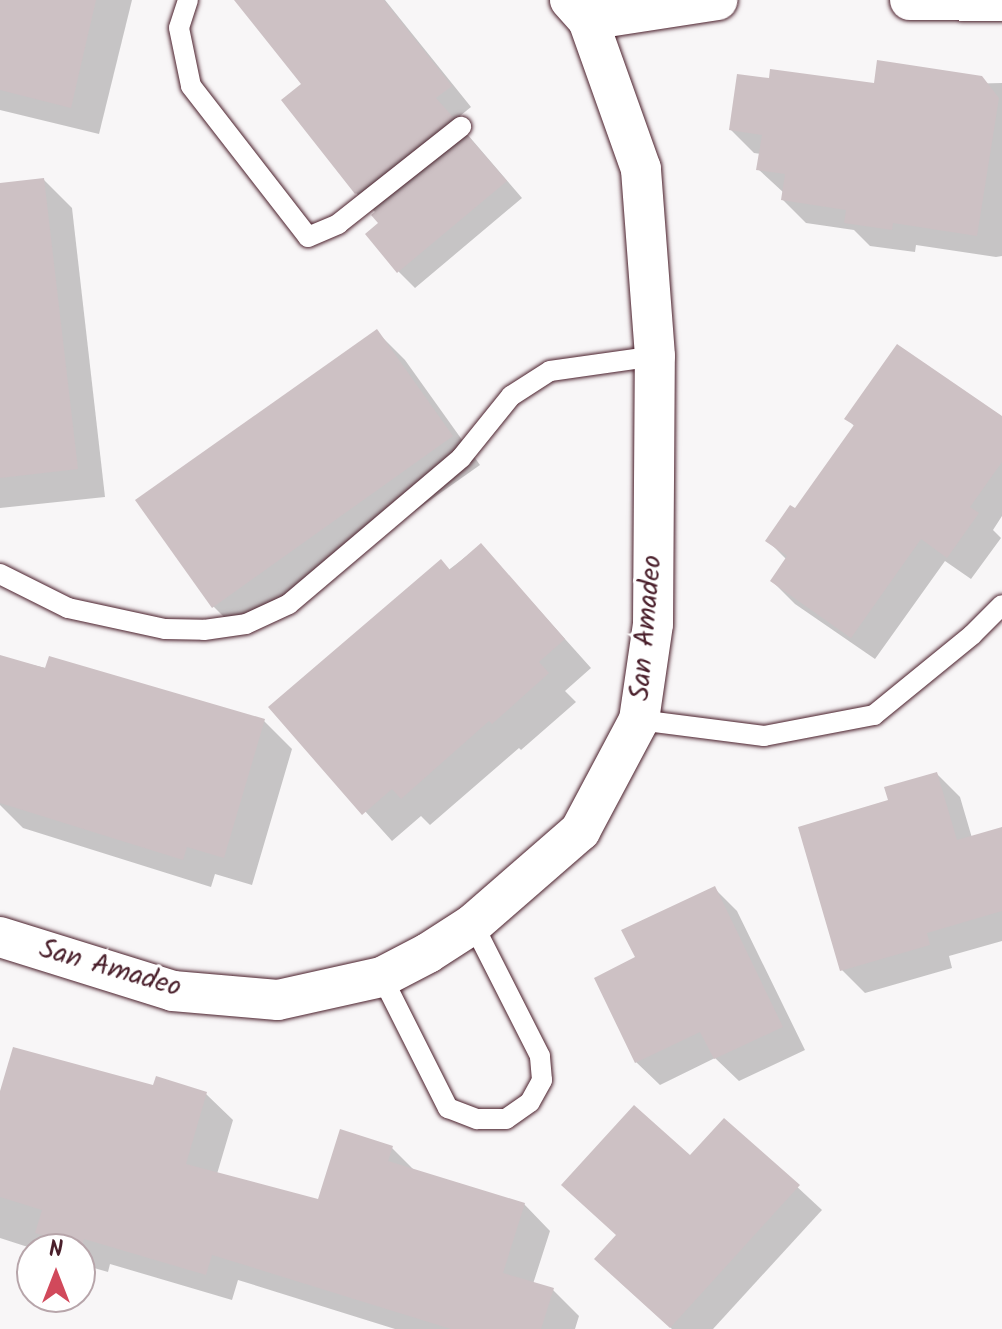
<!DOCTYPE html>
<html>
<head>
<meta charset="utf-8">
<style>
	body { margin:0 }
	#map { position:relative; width:1002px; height:1329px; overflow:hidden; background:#f8f6f7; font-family:Kalam,sans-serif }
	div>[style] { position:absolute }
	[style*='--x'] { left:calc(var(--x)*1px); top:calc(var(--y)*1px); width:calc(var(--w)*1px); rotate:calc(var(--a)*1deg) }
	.shadow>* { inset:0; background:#0003 }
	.building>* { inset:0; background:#cdc1c4 }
	.roads { filter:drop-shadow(0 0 2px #4a1f2b) drop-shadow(0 0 2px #4a1f2b) }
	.service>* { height:20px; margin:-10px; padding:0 10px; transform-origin:10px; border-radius:10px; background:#fff }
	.minor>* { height:40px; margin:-20px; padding:0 20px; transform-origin:20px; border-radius:20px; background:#fff }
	span { translate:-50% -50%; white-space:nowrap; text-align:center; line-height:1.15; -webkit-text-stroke:6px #fff; paint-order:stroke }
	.street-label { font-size:28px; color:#4a1f2b }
	.north { position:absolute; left:16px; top:1233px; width:80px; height:80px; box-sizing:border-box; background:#fff; border:2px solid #b7a5aa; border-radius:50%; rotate:0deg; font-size:22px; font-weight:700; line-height:32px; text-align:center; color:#4a1f2b }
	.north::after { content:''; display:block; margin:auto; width:28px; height:36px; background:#d1495b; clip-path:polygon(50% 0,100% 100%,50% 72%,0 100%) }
</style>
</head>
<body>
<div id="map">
	<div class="shadow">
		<div style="clip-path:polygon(0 0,132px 0,99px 134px,0 110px)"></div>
		<div style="clip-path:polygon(237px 0,385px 0,471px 107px,455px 120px,522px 198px,415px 288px,399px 272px,376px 213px,356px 193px,304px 84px)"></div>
		<div style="clip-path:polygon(1002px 83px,1002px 256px,996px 257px,916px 245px,915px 252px,870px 246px,854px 230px,806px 223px,783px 200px,784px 193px,758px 169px,761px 154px,754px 153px,731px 130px,876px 86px)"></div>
		<div style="clip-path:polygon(44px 180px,72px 208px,105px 497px,0 508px,0 185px)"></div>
		<div style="clip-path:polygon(377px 332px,405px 360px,480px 465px,241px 634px,213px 606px)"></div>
		<div style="clip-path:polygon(847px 418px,1002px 419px,1002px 516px,993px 530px,1001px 538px,971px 579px,945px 561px,875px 659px,795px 604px,772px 581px,787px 560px,768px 541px,795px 511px,855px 427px)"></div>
		<div style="clip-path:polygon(481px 545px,591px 668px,565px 691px,576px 702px,521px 750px,519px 748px,430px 825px,421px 816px,392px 841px,271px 707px)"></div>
		<div style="clip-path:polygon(0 657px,264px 721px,292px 749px,252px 885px,215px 874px,211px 887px,23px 828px,0 805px)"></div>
		<div style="clip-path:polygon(937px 774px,960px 797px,977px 855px,1002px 827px,1002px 941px,949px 956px,952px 968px,865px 993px,842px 970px,890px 802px)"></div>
		<div style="clip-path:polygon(714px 888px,737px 911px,805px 1050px,739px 1081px,715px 1058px,660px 1085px,636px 1062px,637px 958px)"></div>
		<div style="clip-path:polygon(154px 1088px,206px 1094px,233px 1120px,217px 1174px,319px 1202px,392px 1148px,415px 1171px,524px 1204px,550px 1231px,533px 1284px,553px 1290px,579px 1316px,575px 1329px,395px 1329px,238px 1280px,232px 1300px,110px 1264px,108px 1272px,80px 1264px,80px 1249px,34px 1249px,0 1238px,0 1098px)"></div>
		<div style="clip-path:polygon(725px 1120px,822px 1210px,713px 1329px,672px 1329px,620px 1282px)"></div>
	</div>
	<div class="building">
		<div style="clip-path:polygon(0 0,96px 0,71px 108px,0 90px)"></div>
		<div style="clip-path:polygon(234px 0,384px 0,452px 86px,436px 98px,453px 117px,355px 194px,281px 100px,301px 84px)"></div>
		<div style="clip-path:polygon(877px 60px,982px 76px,999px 98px,977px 236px,893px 223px,892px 230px,844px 223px,846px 210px,781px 200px,785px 174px,756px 170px,762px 135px,729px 130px,737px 74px,769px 78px,770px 69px,874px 83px)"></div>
		<div style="clip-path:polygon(469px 137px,507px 181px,397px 273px,365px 234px,378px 223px,371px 215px)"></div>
		<div style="clip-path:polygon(44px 178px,78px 469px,0 478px,0 183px)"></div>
		<div style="clip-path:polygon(377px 329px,453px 436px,212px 608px,135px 500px)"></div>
		<div style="clip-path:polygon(897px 344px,1002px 416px,1002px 462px,970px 507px,979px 513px,947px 558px,921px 539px,851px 638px,770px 581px,787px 556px,765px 541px,790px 505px,795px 508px,854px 425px,844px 419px)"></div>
		<div style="clip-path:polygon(481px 543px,565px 639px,539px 662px,549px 673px,492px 724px,489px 721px,401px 799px,392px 789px,362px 815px,268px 707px,441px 559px,450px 570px)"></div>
		<div style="clip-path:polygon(0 655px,45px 668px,49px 656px,265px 719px,224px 858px,187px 847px,183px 860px,0 803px)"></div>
		<div style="clip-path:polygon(937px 772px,957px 840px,1002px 827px,1002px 911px,927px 933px,930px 945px,840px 971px,798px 827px,888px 800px,884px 787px)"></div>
		<div style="clip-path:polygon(715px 886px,783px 1027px,714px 1059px,700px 1032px,635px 1063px,594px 978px,635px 957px,621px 930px)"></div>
		<div style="clip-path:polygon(13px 1047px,153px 1085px,156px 1076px,207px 1092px,186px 1164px,318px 1199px,340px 1129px,393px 1146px,388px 1161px,525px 1203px,503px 1273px,554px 1288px,541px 1329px,451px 1329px,212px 1255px,206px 1275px,84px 1239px,82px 1247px,35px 1233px,42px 1210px,0 1197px,0 1091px)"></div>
		<div style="clip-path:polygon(634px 1105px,690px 1155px,724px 1118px,800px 1185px,670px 1328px,594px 1259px,616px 1235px,561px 1185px)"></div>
	</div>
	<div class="roads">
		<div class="service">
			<div style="--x:188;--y:0;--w:29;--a:108"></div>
			<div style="--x:179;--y:28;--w:59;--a:78.3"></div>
			<div style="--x:191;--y:86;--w:191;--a:52.2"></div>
			<div style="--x:308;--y:237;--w:33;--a:-23"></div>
			<div style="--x:338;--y:224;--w:157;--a:-38.3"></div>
			<div style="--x:0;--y:574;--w:76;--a:26.6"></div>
			<div style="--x:68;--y:608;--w:99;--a:12.2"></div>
			<div style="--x:165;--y:629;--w:39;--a:1"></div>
			<div style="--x:204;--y:630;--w:42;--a:-8.1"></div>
			<div style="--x:246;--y:624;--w:47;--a:-24.9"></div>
			<div style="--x:289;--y:604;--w:226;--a:-40.3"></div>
			<div style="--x:461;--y:458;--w:80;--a:-51.1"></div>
			<div style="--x:511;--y:396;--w:46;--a:-32.7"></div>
			<div style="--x:550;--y:371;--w:106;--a:-8.1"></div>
			<div style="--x:639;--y:720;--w:126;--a:7.3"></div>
			<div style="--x:764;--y:736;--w:112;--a:-10.8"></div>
			<div style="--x:874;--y:715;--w:127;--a:-39.2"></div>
			<div style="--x:972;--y:635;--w:42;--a:-45"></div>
			<div style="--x:382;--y:977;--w:147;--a:63.3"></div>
			<div style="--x:448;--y:1108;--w:31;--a:21"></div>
			<div style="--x:477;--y:1119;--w:29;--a:0"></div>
			<div style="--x:506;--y:1119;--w:29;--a:-35"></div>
			<div style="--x:530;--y:1102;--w:25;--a:-61"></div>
			<div style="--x:542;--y:1080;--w:24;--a:-95"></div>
			<div style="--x:540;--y:1056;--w:148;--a:-116.9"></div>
		</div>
		<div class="minor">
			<div style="--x:910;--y:0;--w:92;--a:0.6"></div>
			<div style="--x:588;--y:20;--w:131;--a:-8.8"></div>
			<div style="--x:0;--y:937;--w:181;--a:17.3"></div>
			<div style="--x:173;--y:991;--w:105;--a:4.9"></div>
			<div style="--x:278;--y:1000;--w:107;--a:-12.5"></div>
			<div style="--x:382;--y:977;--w:52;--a:-27.6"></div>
			<div style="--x:428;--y:953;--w:54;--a:-32.8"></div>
			<div style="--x:473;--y:924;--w:142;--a:-41"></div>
			<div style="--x:580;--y:831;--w:126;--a:-62"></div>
			<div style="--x:639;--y:720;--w:97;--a:-81.7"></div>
			<div style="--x:653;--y:624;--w:268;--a:-89.6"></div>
			<div style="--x:655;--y:356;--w:188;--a:-94.3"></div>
			<div style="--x:641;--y:169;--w:158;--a:-109.6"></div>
			<div style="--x:588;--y:20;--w:27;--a:-132"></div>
		</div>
	</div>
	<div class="street-label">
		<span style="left:647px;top:628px;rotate:-85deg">San Amadeo</span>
		<span style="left:110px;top:969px;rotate:16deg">San Amadeo</span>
	</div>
	<div class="north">N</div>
</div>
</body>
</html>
